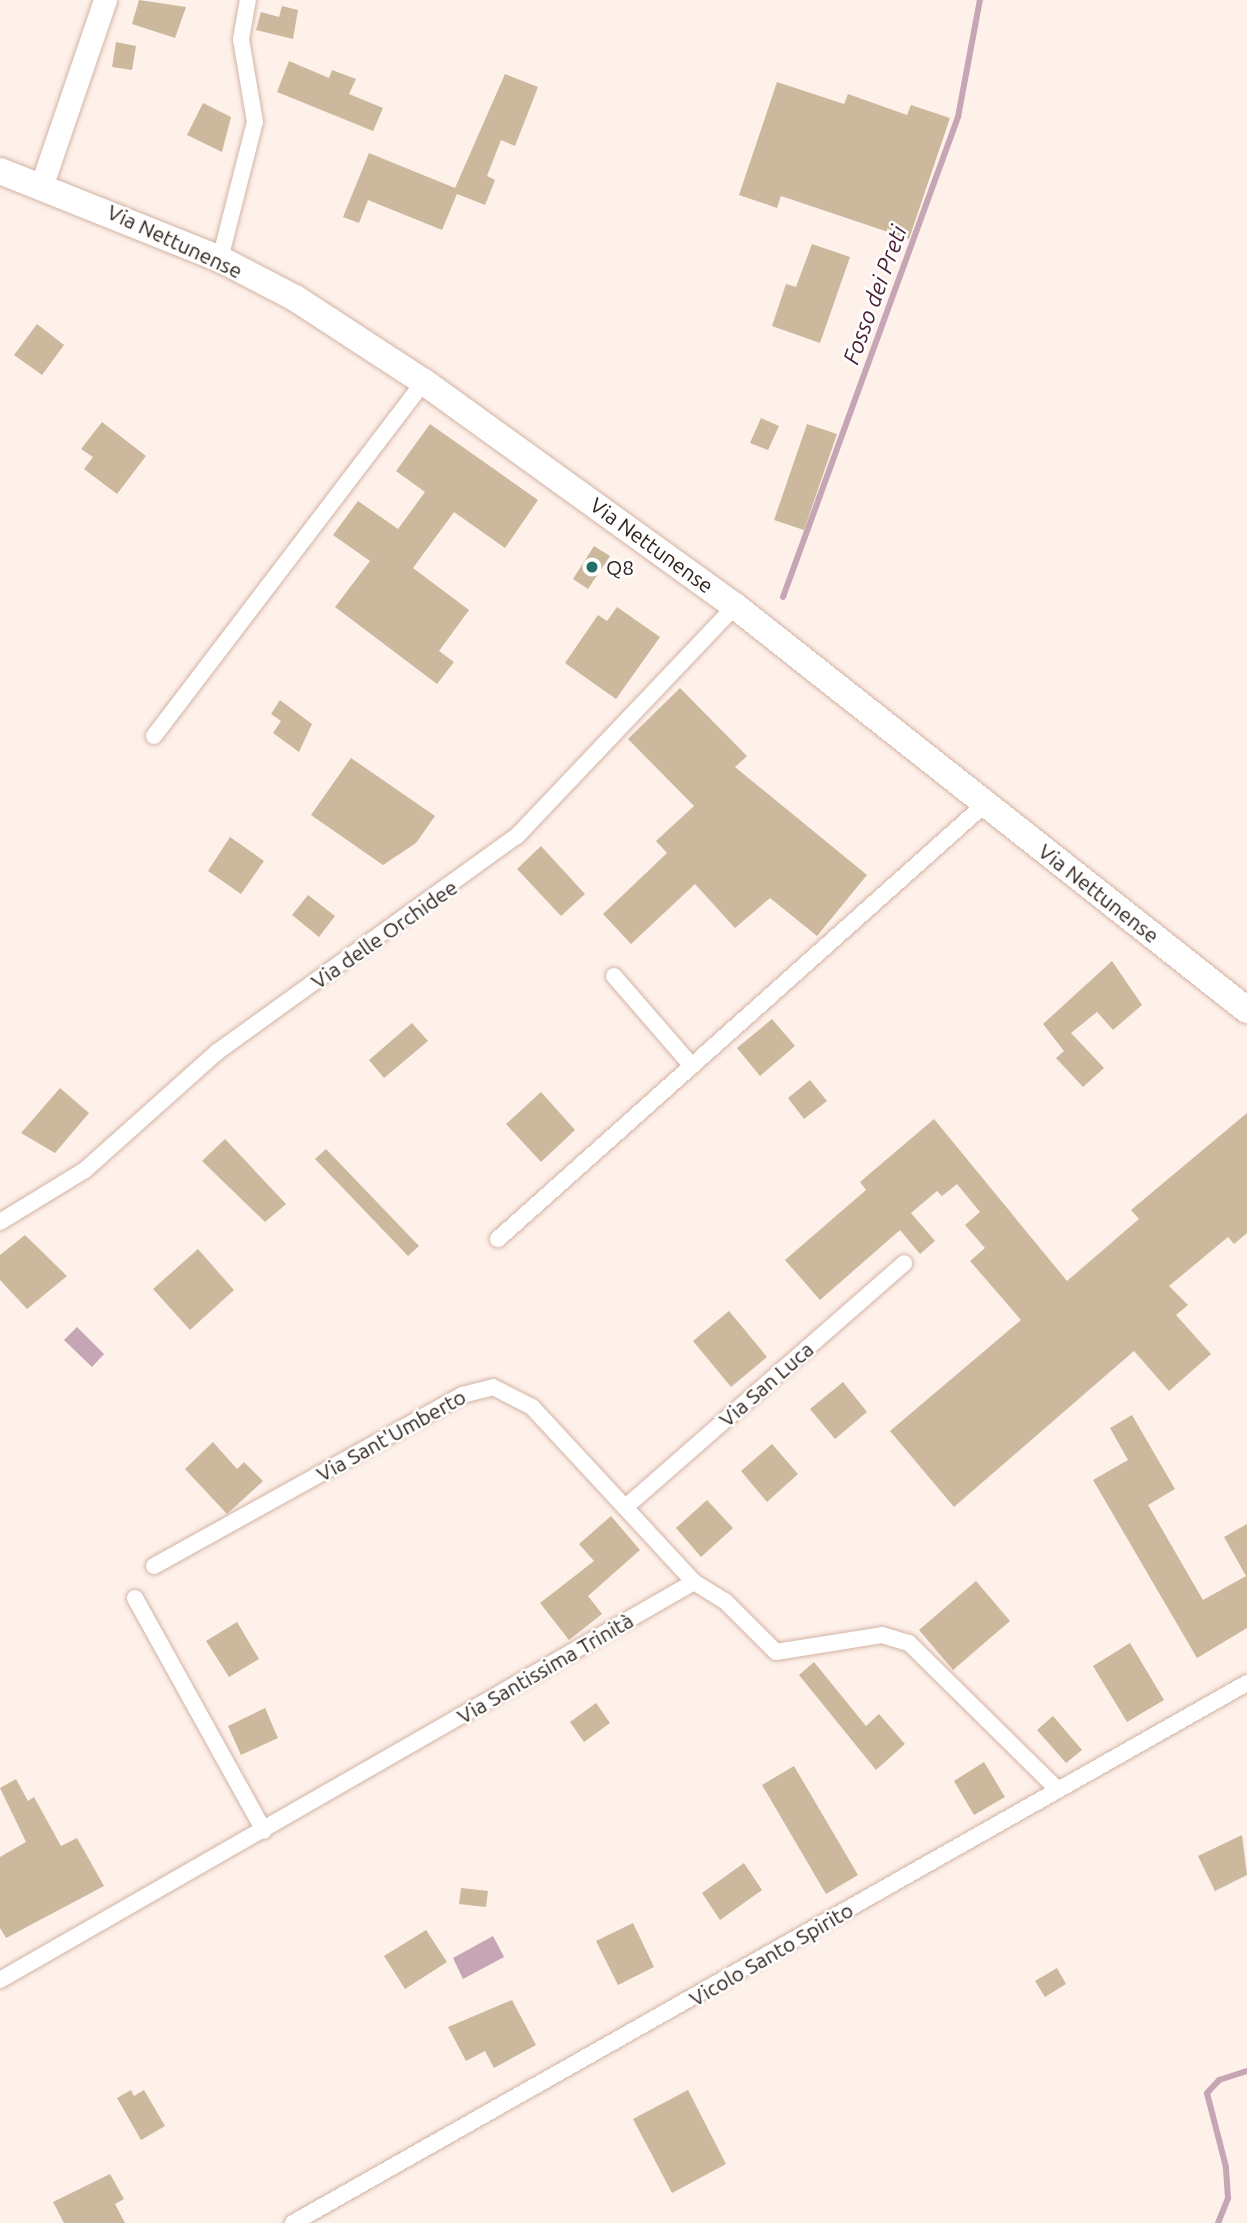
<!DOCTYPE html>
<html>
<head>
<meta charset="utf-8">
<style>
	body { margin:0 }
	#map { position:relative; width:1247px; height:2223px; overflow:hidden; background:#fef1ea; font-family:Ubuntu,sans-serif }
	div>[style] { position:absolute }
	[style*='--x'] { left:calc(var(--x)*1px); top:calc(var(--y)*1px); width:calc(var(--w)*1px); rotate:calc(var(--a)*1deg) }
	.water>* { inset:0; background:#c6a5b4 }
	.stream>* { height:6px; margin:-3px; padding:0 3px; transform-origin:3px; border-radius:3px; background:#c6a5b4 }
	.building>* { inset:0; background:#ccb89d }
	.roads { filter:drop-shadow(0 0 2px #d2b3a4) drop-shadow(0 0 2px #d2b3a4) }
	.street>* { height:16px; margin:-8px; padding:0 8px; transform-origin:8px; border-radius:8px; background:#fff }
	.secondary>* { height:23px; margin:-11.5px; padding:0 11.5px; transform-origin:11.5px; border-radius:11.5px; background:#fff }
	.primary>* { height:26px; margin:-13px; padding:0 13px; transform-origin:13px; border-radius:13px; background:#fff }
	.dots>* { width:19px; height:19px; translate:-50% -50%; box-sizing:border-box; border:4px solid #fff; border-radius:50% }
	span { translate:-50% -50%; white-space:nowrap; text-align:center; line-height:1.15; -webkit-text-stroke:5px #fff; paint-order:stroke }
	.street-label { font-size:21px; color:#2f231e }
	.poi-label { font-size:21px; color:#2f231e }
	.left { translate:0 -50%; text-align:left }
	.water-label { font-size:23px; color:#4e2238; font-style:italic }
</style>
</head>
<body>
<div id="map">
	<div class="water">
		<div style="clip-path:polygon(77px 1327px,104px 1354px,92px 1367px,64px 1340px)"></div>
		<div style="clip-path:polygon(493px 1936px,504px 1957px,463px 1979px,453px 1958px)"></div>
	</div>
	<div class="stream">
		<div style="--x:783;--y:597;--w:511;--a:-69.97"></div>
		<div style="--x:958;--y:117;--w:119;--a:-79.4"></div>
		<div style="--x:1218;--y:2223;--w:27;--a:-68"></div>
		<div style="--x:1228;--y:2198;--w:31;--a:-94"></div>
		<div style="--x:1226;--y:2167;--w:76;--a:-104.4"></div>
		<div style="--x:1207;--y:2093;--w:18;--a:-47"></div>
		<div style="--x:1219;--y:2080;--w:29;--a:-18"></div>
	</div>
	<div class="building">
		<div style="clip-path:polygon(139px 0,186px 7px,175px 38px,132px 24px)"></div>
		<div style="clip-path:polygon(282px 6px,298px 10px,293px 39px,256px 30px,261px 12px,279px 17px)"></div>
		<div style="clip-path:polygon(116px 42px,136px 46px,132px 70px,112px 67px)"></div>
		<div style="clip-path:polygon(289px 61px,329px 78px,332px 70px,356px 79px,349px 94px,383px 108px,373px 131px,277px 92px)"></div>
		<div style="clip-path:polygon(505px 74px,538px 87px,515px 146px,501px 140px,487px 176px,495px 180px,485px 205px,457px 194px,442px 230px,368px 200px,359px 223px,343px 217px,369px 153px,455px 188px)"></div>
		<div style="clip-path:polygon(777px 82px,844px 104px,848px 94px,907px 115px,911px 105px,950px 118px,909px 239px,781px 196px,777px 208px,739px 195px)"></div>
		<div style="clip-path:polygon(203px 103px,231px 117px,222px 152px,187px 135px)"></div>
		<div style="clip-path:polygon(812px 244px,850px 257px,820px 343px,772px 326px,786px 284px,796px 287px)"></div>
		<div style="clip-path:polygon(37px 324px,64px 345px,42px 375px,14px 355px)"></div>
		<div style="clip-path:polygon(761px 418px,779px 426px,768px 450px,750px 443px)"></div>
		<div style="clip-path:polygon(102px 422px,146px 456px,117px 494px,84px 469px,93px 457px,81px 449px)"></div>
		<div style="clip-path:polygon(430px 424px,538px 500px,505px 548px,454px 512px,413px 568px,469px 610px,439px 651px,454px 662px,437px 684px,335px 607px,370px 561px,333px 535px,358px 501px,398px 529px,425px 492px,396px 471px)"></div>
		<div style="clip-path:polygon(807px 424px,837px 434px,804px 530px,774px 520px)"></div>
		<div style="clip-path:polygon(594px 546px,610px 556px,588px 589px,573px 579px)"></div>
		<div style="clip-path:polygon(617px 607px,660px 637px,616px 699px,565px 663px,598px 615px,607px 621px)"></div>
		<div style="clip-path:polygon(680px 688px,747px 756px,735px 767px,867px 875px,817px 936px,770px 898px,735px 928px,695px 884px,631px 944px,603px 914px,667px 853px,656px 841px,694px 806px,628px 739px)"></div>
		<div style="clip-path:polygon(280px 700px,312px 724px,299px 752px,273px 733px,281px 721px,271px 714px)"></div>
		<div style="clip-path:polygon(351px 758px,435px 816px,416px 843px,383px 865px,311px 815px)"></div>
		<div style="clip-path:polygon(230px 837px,264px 861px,241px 894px,208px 871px)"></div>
		<div style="clip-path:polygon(541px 846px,585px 894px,561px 916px,517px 869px)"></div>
		<div style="clip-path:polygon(308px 895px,335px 916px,319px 937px,292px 915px)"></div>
		<div style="clip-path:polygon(1112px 961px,1142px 1005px,1113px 1030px,1097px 1012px,1071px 1033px,1104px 1068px,1083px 1087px,1056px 1058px,1064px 1051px,1043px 1024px)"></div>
		<div style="clip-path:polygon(772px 1019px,795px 1046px,760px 1076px,737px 1048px)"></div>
		<div style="clip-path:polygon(412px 1023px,428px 1041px,384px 1078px,369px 1060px)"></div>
		<div style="clip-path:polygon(810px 1080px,827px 1101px,804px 1119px,788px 1098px)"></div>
		<div style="clip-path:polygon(60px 1088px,89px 1113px,55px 1153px,21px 1133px)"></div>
		<div style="clip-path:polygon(541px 1092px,575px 1130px,541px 1162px,506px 1124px)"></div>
		<div style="clip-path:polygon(1247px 1113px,1247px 1233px,1234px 1244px,1228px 1237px,1169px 1286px,1188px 1305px,1176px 1315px,1211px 1354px,1169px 1391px,1134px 1351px,954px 1507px,890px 1431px,1021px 1320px,970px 1261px,985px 1248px,965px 1225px,980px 1212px,957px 1184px,942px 1196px,937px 1191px,911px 1213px,935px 1241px,920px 1254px,900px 1230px,820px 1300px,785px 1260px,866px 1190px,860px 1182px,934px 1119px,1067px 1281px,1139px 1219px,1131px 1210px)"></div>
		<div style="clip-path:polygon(225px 1139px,286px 1204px,265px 1222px,202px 1161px)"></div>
		<div style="clip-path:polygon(326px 1149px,419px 1246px,408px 1256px,315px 1159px)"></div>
		<div style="clip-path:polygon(25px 1235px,67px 1276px,27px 1309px,0 1280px,0 1255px)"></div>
		<div style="clip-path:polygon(198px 1249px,234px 1290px,190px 1330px,153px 1289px)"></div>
		<div style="clip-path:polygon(729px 1311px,767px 1357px,731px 1387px,693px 1341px)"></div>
		<div style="clip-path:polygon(843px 1382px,867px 1412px,835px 1439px,810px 1409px)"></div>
		<div style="clip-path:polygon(1132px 1415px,1175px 1489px,1148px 1505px,1203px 1600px,1246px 1576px,1224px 1537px,1247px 1524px,1247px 1628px,1197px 1658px,1093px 1480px,1128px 1460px,1110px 1428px)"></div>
		<div style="clip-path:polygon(213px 1442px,237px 1469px,244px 1462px,263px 1481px,227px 1514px,185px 1469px)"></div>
		<div style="clip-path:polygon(772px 1444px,798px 1474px,767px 1502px,741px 1471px)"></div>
		<div style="clip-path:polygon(707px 1500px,733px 1528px,701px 1557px,676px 1528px)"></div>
		<div style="clip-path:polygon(611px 1516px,640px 1550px,588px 1596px,602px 1614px,569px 1640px,540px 1603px,594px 1561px,579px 1544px)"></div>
		<div style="clip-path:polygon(976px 1581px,1010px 1621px,953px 1670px,919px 1630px)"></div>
		<div style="clip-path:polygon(237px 1622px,259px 1659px,229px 1677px,206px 1641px)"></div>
		<div style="clip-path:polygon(1130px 1643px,1164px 1700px,1127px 1722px,1093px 1666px)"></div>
		<div style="clip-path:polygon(814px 1662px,866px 1726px,879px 1714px,905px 1744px,876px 1770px,799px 1675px)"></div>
		<div style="clip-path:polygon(596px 1703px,610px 1723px,584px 1742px,570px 1722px)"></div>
		<div style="clip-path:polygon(265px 1708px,278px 1738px,241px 1755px,228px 1726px)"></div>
		<div style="clip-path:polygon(1053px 1716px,1082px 1750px,1066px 1763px,1037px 1730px)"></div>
		<div style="clip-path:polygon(984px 1762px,1005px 1797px,974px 1815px,954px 1781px)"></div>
		<div style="clip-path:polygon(794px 1766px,858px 1875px,826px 1894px,762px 1785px)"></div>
		<div style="clip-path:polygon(16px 1779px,28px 1801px,34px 1797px,61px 1846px,77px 1838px,104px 1886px,6px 1938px,0 1928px,0 1857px,26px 1842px,0 1788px)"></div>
		<div style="clip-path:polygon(1242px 1835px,1247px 1875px,1215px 1891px,1198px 1856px)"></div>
		<div style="clip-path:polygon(744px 1863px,762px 1890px,720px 1920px,702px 1893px)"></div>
		<div style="clip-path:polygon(461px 1888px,488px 1891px,486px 1907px,459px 1904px)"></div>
		<div style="clip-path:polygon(633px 1923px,654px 1967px,618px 1985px,596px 1941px)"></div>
		<div style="clip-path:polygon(426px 1930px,447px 1962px,405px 1989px,384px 1956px)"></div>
		<div style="clip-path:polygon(1057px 1968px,1066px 1984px,1045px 1997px,1035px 1981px)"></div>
		<div style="clip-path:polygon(512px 2000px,536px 2045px,494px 2068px,485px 2051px,466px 2061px,448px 2027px)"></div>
		<div style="clip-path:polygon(131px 2090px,134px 2096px,144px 2090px,165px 2126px,141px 2140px,117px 2098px)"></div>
		<div style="clip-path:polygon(688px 2090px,726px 2164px,672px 2193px,633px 2119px)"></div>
		<div style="clip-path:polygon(110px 2174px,124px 2199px,115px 2204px,125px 2223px,64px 2223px,53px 2202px)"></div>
	</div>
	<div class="roads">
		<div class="street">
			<div style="--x:220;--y:259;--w:141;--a:-75.7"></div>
			<div style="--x:255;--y:122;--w:84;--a:-99.6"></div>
			<div style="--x:241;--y:39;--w:40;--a:-80"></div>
			<div style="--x:154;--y:736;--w:445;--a:-52.7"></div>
			<div style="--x:614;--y:976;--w:119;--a:49.1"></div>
			<div style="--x:0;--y:1222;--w:100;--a:-31.5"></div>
			<div style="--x:85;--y:1170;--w:177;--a:-41.8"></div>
			<div style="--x:217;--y:1052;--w:370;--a:-35.8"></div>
			<div style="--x:517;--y:836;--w:317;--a:-46.5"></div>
			<div style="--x:498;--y:1239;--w:653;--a:-41.77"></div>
			<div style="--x:628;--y:1505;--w:367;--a:-41.2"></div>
			<div style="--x:154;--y:1566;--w:352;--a:-29"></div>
			<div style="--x:462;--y:1395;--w:32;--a:-14"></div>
			<div style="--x:493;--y:1387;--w:44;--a:27.1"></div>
			<div style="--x:532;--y:1407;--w:238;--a:47.2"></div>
			<div style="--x:135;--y:1598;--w:266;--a:61"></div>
			<div style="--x:0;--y:1980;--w:800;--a:-29.83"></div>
			<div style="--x:694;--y:1582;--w:36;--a:32"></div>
			<div style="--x:725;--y:1601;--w:72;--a:45"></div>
			<div style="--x:776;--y:1652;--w:107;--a:-9.1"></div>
			<div style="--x:882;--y:1635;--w:28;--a:17"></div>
			<div style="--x:909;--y:1643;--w:209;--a:44.6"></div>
			<div style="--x:293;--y:2223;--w:1096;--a:-29.51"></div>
		</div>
		<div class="secondary">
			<div style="--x:42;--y:184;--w:194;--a:-71.1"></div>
		</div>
		<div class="primary">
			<div style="--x:0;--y:171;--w:237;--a:21.8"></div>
			<div style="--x:220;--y:259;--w:85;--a:27.5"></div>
			<div style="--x:295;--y:298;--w:154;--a:33.1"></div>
			<div style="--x:424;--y:382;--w:383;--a:35.8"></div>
			<div style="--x:735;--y:606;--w:652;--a:38.28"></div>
		</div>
	</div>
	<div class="dots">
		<div style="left:592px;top:567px;background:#256e68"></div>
	</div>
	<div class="street-label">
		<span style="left:175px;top:241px;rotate:25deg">Via Nettunense</span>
		<span style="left:652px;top:545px;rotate:36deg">Via Nettunense</span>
		<span style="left:1099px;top:893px;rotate:38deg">Via Nettunense</span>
		<span style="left:384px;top:934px;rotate:-35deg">Via delle Orchidee</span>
		<span style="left:766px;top:1384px;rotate:-41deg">Via San Luca</span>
		<span style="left:391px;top:1435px;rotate:-29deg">Via Sant'Umberto</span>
		<span style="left:545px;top:1668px;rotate:-30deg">Via Santissima Trinità</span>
		<span style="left:771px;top:1954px;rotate:-30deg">Vicolo Santo Spirito</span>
	</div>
	<div class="poi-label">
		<span class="left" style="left:606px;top:567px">Q8</span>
	</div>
	<div class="water-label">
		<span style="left:875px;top:295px;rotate:-70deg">Fosso dei Preti</span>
	</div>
</div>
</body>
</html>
